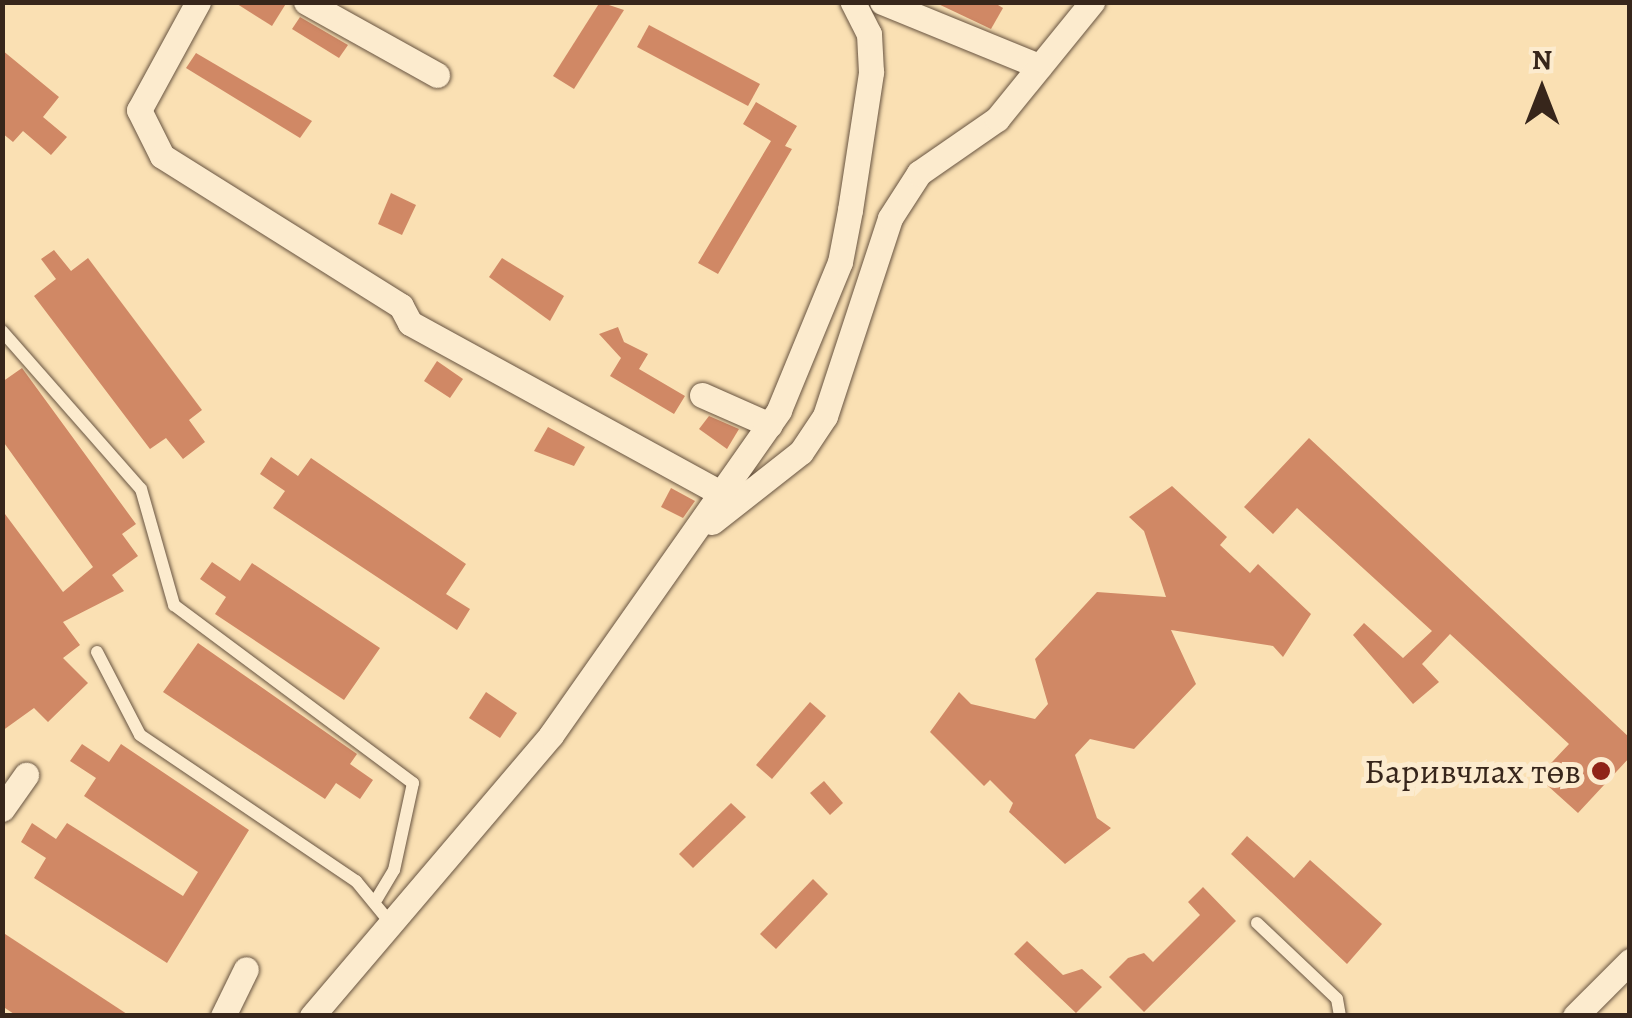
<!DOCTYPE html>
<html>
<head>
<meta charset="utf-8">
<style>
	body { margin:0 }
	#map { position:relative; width:1632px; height:1018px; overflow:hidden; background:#fae0b3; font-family:Alegreya,serif }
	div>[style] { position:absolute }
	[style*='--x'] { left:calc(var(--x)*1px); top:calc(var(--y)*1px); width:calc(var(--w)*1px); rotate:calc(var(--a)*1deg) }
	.building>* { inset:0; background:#d08865 }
	.roads { filter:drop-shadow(0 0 2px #685441) drop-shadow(0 0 2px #685441) }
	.service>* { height:12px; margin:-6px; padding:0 6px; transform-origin:6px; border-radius:6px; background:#fcebce }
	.minor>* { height:25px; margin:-12.5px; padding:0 12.5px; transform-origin:12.5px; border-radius:12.5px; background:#fcebce }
	.dots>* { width:28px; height:28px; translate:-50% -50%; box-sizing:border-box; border:5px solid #fcebce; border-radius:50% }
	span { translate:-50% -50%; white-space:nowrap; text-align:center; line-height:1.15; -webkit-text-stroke:10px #fcebce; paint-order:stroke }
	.poi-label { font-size:35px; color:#37261b }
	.right { translate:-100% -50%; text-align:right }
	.frame { position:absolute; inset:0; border:5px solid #37261b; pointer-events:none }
	.north { position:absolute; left:1492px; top:40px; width:100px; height:100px; -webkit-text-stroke:8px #fcebce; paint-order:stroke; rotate:0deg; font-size:28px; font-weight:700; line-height:40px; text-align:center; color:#37261b }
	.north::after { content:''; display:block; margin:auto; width:35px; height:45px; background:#37261b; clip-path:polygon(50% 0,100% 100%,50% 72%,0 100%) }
</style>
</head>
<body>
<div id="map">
	<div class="building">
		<div style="clip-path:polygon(234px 2px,287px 2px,272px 26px)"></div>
		<div style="clip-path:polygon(600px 2px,624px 10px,574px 89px,553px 76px)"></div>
		<div style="clip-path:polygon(934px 2px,993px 2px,1003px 8px,991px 29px)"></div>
		<div style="clip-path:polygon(300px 17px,348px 45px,339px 58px,292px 29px)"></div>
		<div style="clip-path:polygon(649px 25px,760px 84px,748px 106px,637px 47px)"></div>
		<div style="clip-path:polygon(2px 50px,59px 97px,43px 117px,67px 137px,51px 155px,23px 131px,13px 142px,2px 133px)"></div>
		<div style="clip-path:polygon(196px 53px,312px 121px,300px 138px,186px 68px)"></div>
		<div style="clip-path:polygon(756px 102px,797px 126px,785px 146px,792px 149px,718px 274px,698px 263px,771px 141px,743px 124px)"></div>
		<div style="clip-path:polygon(391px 193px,416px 205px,402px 235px,378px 224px)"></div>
		<div style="clip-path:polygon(54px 250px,71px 271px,88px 258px,202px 410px,189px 420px,205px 442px,183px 459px,166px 438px,150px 449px,34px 296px,56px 279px,41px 259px)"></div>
		<div style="clip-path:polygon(502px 258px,564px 296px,550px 321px,489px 277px)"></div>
		<div style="clip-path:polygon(618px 327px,624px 342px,648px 354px,639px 369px,685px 396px,674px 414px,610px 376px,621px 358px,599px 334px)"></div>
		<div style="clip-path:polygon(437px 361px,463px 379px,450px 398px,424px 381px)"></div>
		<div style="clip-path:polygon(22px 368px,136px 524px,122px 534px,138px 556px,112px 575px,124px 591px,63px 622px,80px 645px,63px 658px,88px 683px,48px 722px,34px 708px,2px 731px,2px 510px,63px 592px,93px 567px,2px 440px,2px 382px)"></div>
		<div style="clip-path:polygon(709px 416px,739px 429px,727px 449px,699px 429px)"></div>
		<div style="clip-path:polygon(548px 427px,585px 447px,574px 466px,534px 451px)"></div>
		<div style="clip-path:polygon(1309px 438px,1630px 738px,1630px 757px,1578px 813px,1538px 777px,1569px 744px,1450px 634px,1422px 664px,1439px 682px,1413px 704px,1353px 635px,1364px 623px,1403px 658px,1432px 631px,1297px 508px,1273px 534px,1244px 507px)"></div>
		<div style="clip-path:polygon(271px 457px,298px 476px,311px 458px,466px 564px,446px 594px,470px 609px,457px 630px,273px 508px,285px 491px,260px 474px)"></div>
		<div style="clip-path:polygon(1172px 486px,1227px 537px,1220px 545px,1250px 573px,1258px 564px,1311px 614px,1283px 657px,1273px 646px,1171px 630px,1196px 684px,1134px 749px,1090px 739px,1075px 755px,1097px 818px,1111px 828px,1065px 864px,1009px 812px,1013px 803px,990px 780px,984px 786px,930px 732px,959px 692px,971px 704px,1035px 719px,1048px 704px,1035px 659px,1097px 592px,1166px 597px,1144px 531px,1129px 517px)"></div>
		<div style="clip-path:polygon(671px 488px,695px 501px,683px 518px,661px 507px)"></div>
		<div style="clip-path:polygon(212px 562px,240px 581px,252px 563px,380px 648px,344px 700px,215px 614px,226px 597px,200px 579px)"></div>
		<div style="clip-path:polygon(198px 643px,357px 754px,350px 764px,373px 780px,360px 799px,336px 783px,325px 799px,163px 692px)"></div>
		<div style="clip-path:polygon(486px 692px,517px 713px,500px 738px,469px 718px)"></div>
		<div style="clip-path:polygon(810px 702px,826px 716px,772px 779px,756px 765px)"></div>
		<div style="clip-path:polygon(82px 744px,109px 762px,121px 744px,249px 830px,167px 963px,34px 878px,46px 858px,21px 842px,32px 823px,56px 839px,67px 823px,183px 896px,198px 872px,84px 796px,96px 778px,70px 761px)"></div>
		<div style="clip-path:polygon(824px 781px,843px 803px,830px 815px,810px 793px)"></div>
		<div style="clip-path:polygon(731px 803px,746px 817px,693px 868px,679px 854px)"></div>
		<div style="clip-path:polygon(1247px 836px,1294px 878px,1310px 860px,1382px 924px,1347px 964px,1231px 854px)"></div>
		<div style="clip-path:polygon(813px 879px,828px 894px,776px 949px,760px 934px)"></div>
		<div style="clip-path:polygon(1203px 887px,1236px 921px,1144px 1012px,1109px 977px,1128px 958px,1144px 953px,1153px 962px,1200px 915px,1188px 902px)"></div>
		<div style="clip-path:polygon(2px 932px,130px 1016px,17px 1016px,2px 1006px)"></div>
		<div style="clip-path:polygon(1027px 941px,1063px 975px,1082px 969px,1102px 987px,1076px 1013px,1014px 954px)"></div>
	</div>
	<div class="roads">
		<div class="service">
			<div style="--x:2;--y:331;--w:210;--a:48.7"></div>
			<div style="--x:141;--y:489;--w:121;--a:74.1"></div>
			<div style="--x:174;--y:605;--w:298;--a:36.7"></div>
			<div style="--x:413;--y:783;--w:89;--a:102.3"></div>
			<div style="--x:394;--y:870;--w:33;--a:121"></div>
			<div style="--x:97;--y:652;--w:93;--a:62.6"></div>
			<div style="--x:140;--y:735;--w:261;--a:34.1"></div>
			<div style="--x:356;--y:881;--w:50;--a:50.6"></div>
			<div style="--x:1257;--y:923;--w:110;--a:43.5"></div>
			<div style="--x:1337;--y:999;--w:17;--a:80"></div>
		</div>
		<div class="minor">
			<div style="--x:198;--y:2;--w:123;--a:118.6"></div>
			<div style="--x:139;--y:110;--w:51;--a:63.4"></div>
			<div style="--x:162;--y:156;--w:282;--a:32.1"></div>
			<div style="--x:401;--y:306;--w:19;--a:62"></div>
			<div style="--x:410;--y:323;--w:358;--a:28.7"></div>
			<div style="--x:306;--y:2;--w:150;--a:29.1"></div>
			<div style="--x:882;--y:2;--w:170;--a:22.2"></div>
			<div style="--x:702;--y:395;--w:74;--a:23.8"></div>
			<div style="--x:712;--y:522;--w:113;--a:-38.2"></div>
			<div style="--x:801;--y:452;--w:43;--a:-56.3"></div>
			<div style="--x:825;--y:416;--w:208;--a:-71.8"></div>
			<div style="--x:890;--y:218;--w:54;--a:-57.2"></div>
			<div style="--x:919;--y:173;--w:95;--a:-34.7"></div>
			<div style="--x:997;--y:119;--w:151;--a:-50.9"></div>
			<div style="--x:2;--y:809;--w:42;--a:-54.8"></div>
			<div style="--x:223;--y:1016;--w:52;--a:-63.9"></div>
			<div style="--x:312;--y:1016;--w:369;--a:-49.6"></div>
			<div style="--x:551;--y:735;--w:397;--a:-54.9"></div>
			<div style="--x:779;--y:410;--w:160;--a:-67.6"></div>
			<div style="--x:840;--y:262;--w:53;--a:-79.1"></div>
			<div style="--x:850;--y:210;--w:140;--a:-81.3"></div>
			<div style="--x:871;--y:72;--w:38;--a:-93"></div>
			<div style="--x:869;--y:34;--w:36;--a:-117"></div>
			<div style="--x:1575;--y:1016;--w:78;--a:-45"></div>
		</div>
	</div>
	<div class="dots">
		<div style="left:1601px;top:771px;background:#8f2418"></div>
	</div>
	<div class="poi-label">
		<span class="right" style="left:1581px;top:771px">Баривчлах төв</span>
	</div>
	<div class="frame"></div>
	<div class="north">N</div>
</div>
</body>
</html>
